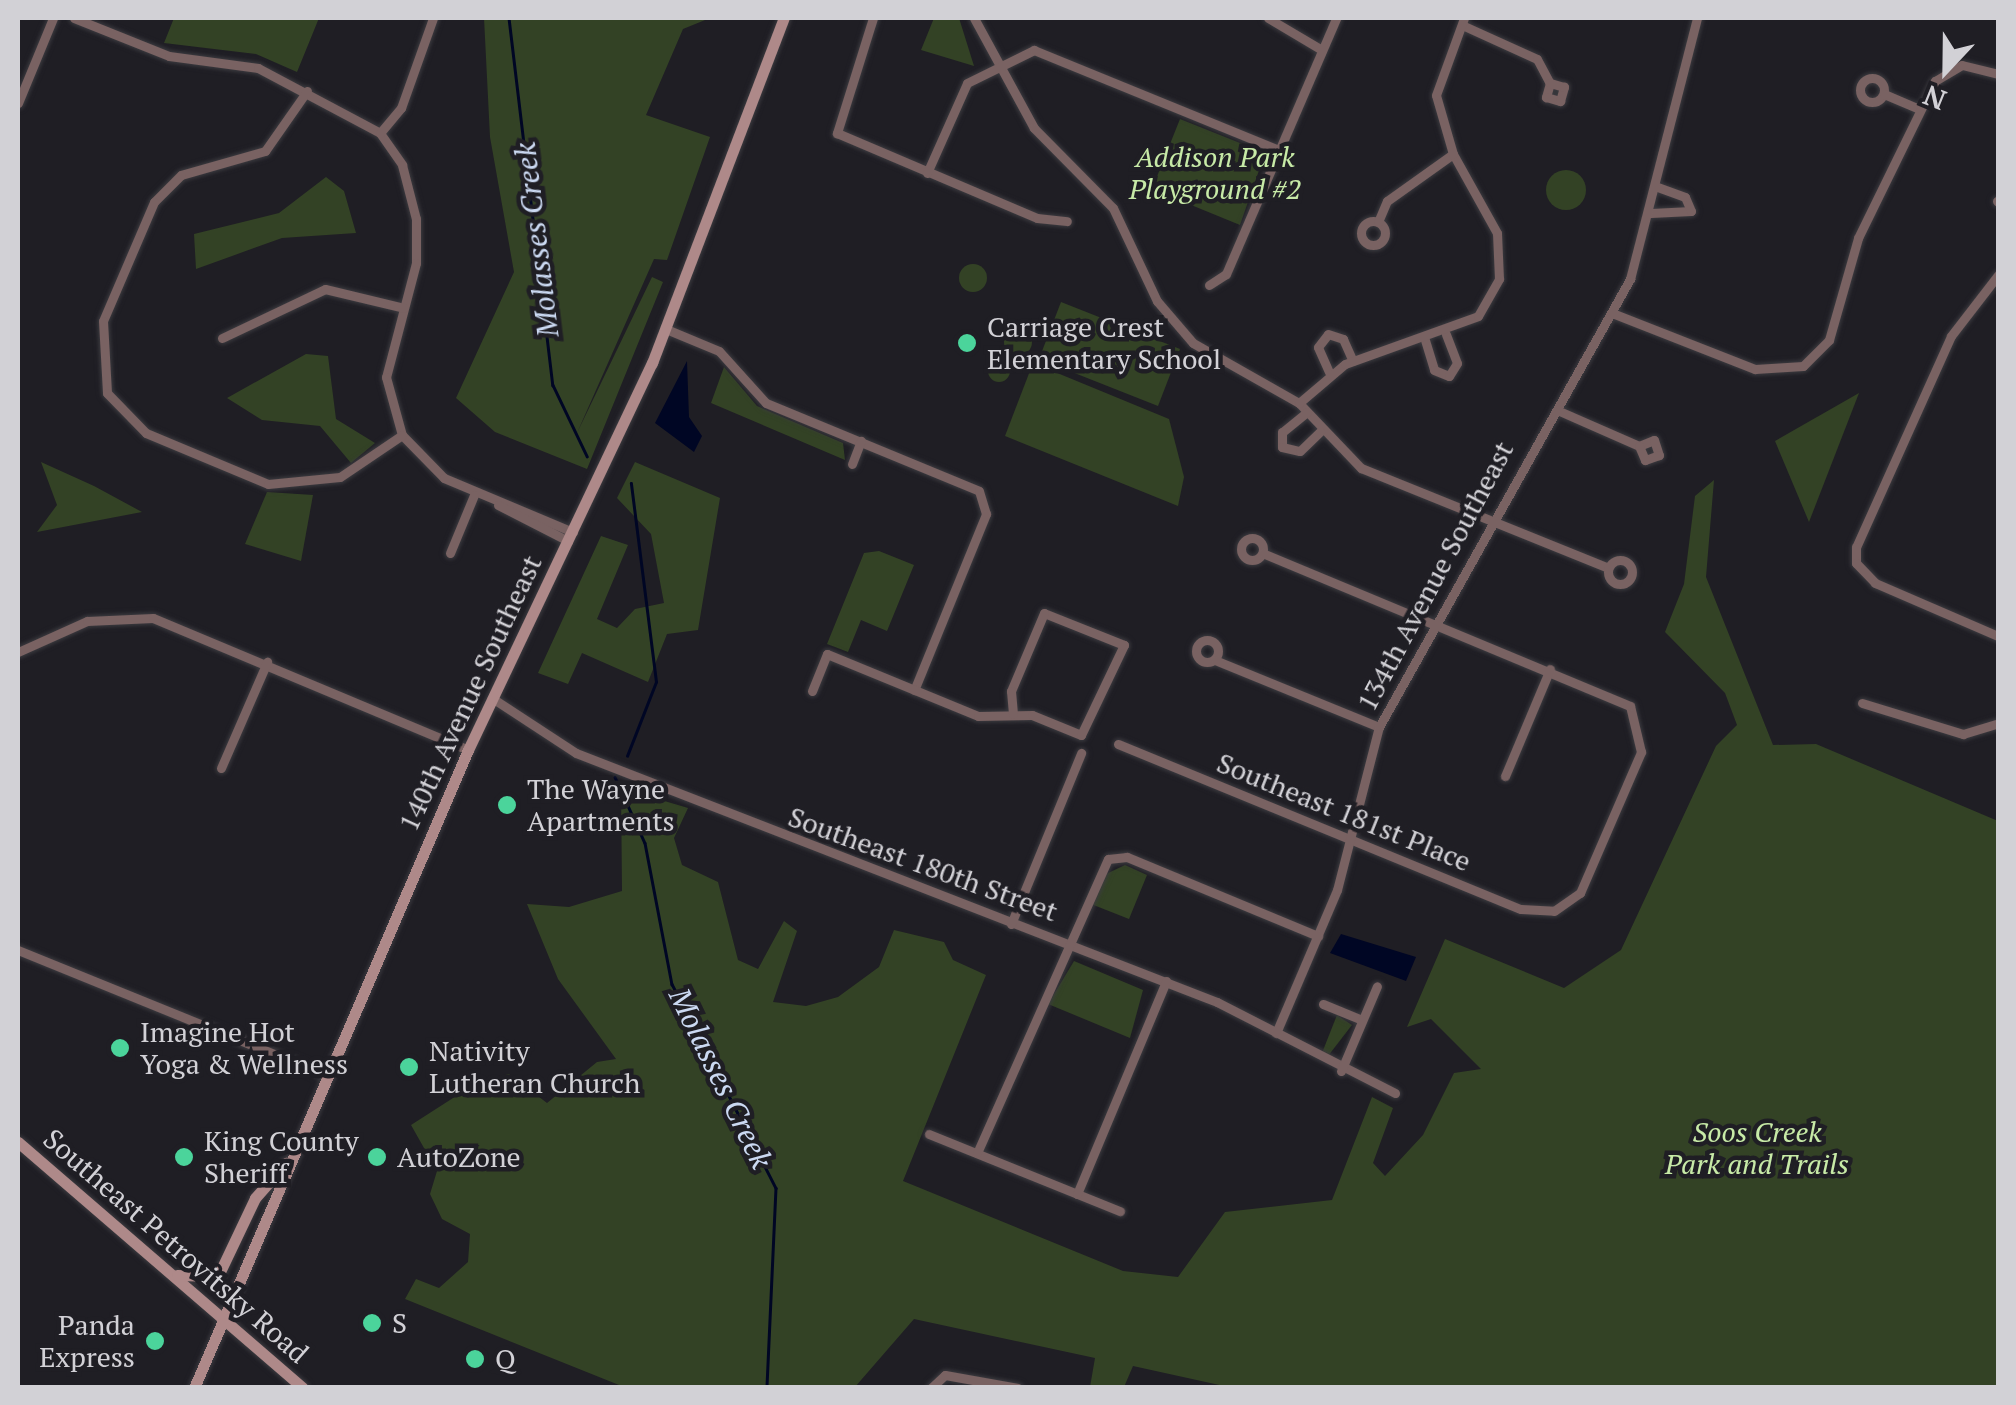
<!DOCTYPE html>
<html>
<head>
<meta charset="utf-8">
<style>
	body { margin:0 }
	#map { position:relative; width:2016px; height:1405px; overflow:hidden; background:#1f1e24; font-family:"PT Serif",serif }
	div>[style] { position:absolute }
	[style*='--x'] { left:calc(var(--x)*1px); top:calc(var(--y)*1px); width:calc(var(--w)*1px); rotate:calc(var(--a)*1deg) }
	.green>* { inset:0; background:#334225 }
	.round { border-radius:50% }
	.water>* { inset:0; background:#000624 }
	.stream>* { height:2.5px; margin:-1.25px; padding:0 1.25px; transform-origin:1.25px; border-radius:1.25px; background:#000624 }
	.roads { filter:drop-shadow(0 0 2px #3c3b40) drop-shadow(0 0 2px #3c3b40) }
	.street>* { height:9px; margin:-4.5px; padding:0 4.5px; transform-origin:4.5px; border-radius:4.5px; background:#796262 }
	.street>.ring { margin:-4.5px; padding:0; box-sizing:content-box; background:none; border:9px solid #796262; border-radius:50% }
	.secondary>* { height:11px; margin:-5.5px; padding:0 5.5px; transform-origin:5.5px; border-radius:5.5px; background:#ae8989 }
	.dots>* { width:28px; height:28px; translate:-50% -50%; box-sizing:border-box; border:5px solid #1f1e24; border-radius:50% }
	span { translate:-50% -50%; white-space:nowrap; text-align:center; line-height:1.15; -webkit-text-stroke:9px #1f1e24; paint-order:stroke }
	.park-label { font-size:28px; color:#c7eaa7; font-style:italic }
	.poi-label { font-size:28px; color:#d2d1d6 }
	.left { translate:0 -50%; text-align:left }
	.right { translate:-100% -50%; text-align:right }
	.street-label { font-size:28px; color:#d2d1d6 }
	.water-label { font-size:30px; color:#cbd9f2; font-style:italic }
	.frame { position:absolute; inset:0; border:20px solid #d2d1d6; pointer-events:none }
	.north { position:absolute; left:1896px; top:20px; width:100px; height:100px; -webkit-text-stroke:8px #1f1e24; paint-order:stroke; rotate:202deg; font-size:28px; font-weight:700; line-height:40px; text-align:center; color:#d2d1d6 }
	.north::after { content:''; display:block; margin:auto; width:35px; height:45px; background:#d2d1d6; clip-path:polygon(50% 0,100% 100%,50% 72%,0 100%) }
</style>
</head>
<body>
<div id="map">
	<div class="green">
		<div style="clip-path:polygon(174px 18px,319px 18px,297px 72px,256px 54px,164px 43px)"></div>
		<div style="clip-path:polygon(484px 18px,710px 18px,683px 29px,646px 115px,710px 137px,667px 260px,654px 259px,577px 433px,652px 277px,663px 282px,587px 469px,495px 432px,456px 398px,514px 272px,490px 137px)"></div>
		<div style="clip-path:polygon(934px 18px,959px 18px,974px 66px,921px 50px)"></div>
		<div style="clip-path:polygon(1180px 119px,1265px 153px,1240px 225px,1152px 189px)"></div>
		<div class="round" style="left:1546px;top:170px;width:40px;height:40px"></div>
		<div style="clip-path:polygon(326px 177px,344px 191px,356px 233px,282px 238px,196px 269px,194px 234px,279px 213px)"></div>
		<div class="round" style="left:959px;top:264px;width:28px;height:28px"></div>
		<div style="clip-path:polygon(1061px 302px,1180px 349px,1158px 406px,1039px 359px)"></div>
		<div class="round" style="left:1004px;top:328px;width:28px;height:28px"></div>
		<div style="clip-path:polygon(306px 354px,328px 356px,336px 419px,375px 443px,351px 463px,320px 426px,262px 420px,227px 398px)"></div>
		<div class="round" style="left:988px;top:360px;width:22px;height:22px"></div>
		<div style="clip-path:polygon(1033px 363px,1169px 419px,1184px 477px,1178px 506px,1005px 436px)"></div>
		<div style="clip-path:polygon(724px 367px,757px 406px,843px 443px,845px 460px,711px 403px)"></div>
		<div style="clip-path:polygon(1859px 393px,1809px 522px,1775px 441px)"></div>
		<div style="clip-path:polygon(41px 462px,94px 486px,142px 512px,37px 532px,57px 505px)"></div>
		<div style="clip-path:polygon(635px 462px,720px 498px,698px 630px,667px 634px,648px 682px,582px 653px,568px 684px,538px 673px,601px 536px,628px 545px,597px 619px,617px 628px,635px 609px,664px 603px,651px 534px,617px 498px)"></div>
		<div style="clip-path:polygon(1714px 480px,1706px 577px,1773px 745px,1816px 744px,1998px 821px,1998px 1387px,1233px 1388px,1133px 1366px,1124px 1387px,1090px 1387px,1095px 1358px,914px 1319px,855px 1387px,624px 1387px,405px 1299px,416px 1279px,439px 1288px,468px 1262px,470px 1234px,442px 1219px,430px 1194px,437px 1171px,411px 1125px,478px 1082px,509px 1074px,547px 1103px,597px 1062px,616px 1059px,558px 979px,527px 904px,569px 907px,622px 891px,621px 788px,688px 808px,674px 838px,682px 865px,718px 882px,738px 960px,758px 969px,784px 921px,797px 931px,773px 1002px,806px 1006px,838px 997px,879px 967px,894px 930px,944px 942px,953px 960px,986px 975px,903px 1181px,1123px 1271px,1178px 1277px,1225px 1212px,1332px 1200px,1372px 1097px,1393px 1108px,1373px 1163px,1385px 1176px,1423px 1135px,1454px 1073px,1481px 1069px,1431px 1019px,1407px 1027px,1445px 939px,1564px 988px,1621px 950px,1716px 746px,1737px 725px,1725px 693px,1665px 632px,1684px 584px,1695px 496px)"></div>
		<div style="clip-path:polygon(267px 492px,313px 495px,301px 561px,245px 544px)"></div>
		<div style="clip-path:polygon(879px 551px,914px 565px,887px 631px,861px 620px,848px 652px,827px 644px,864px 553px)"></div>
		<div style="clip-path:polygon(1125px 865px,1147px 875px,1129px 919px,1091px 904px,1104px 875px)"></div>
		<div style="clip-path:polygon(1074px 961px,1143px 990px,1130px 1038px,1048px 1004px)"></div>
		<div style="clip-path:polygon(1337px 1015px,1352px 1025px,1328px 1056px,1322px 1053px)"></div>
	</div>
	<div class="water">
		<div style="clip-path:polygon(687px 361px,689px 417px,702px 436px,694px 452px,655px 423px)"></div>
		<div style="clip-path:polygon(1341px 934px,1416px 957px,1406px 981px,1330px 953px)"></div>
	</div>
	<div class="stream">
		<div style="--x:509;--y:18;--w:370;--a:83.2"></div>
		<div style="--x:553;--y:385;--w:79;--a:64.4"></div>
		<div style="--x:627;--y:756;--w:79;--a:-68.6"></div>
		<div style="--x:656;--y:682;--w:200;--a:-97.2"></div>
		<div style="--x:615;--y:777;--w:72;--a:65.6"></div>
		<div style="--x:645;--y:843;--w:144;--a:79.2"></div>
		<div style="--x:672;--y:984;--w:229;--a:63"></div>
		<div style="--x:776;--y:1188;--w:200;--a:92.6"></div>
	</div>
	<div class="roads">
		<div class="street">
			<div style="--x:74;--y:18;--w:102;--a:21.8"></div>
			<div style="--x:169;--y:56;--w:90;--a:7.7"></div>
			<div style="--x:258;--y:68;--w:138;--a:28"></div>
			<div style="--x:380;--y:133;--w:39;--a:55"></div>
			<div style="--x:402;--y:165;--w:56;--a:75.5"></div>
			<div style="--x:416;--y:219;--w:44;--a:90"></div>
			<div style="--x:416;--y:263;--w:118;--a:104.7"></div>
			<div style="--x:386;--y:377;--w:60;--a:74.6"></div>
			<div style="--x:402;--y:435;--w:60;--a:45.7"></div>
			<div style="--x:444;--y:478;--w:140;--a:22.7"></div>
			<div style="--x:873;--y:18;--w:121;--a:107.4"></div>
			<div style="--x:837;--y:133;--w:217;--a:23"></div>
			<div style="--x:1037;--y:218;--w:30;--a:6"></div>
			<div style="--x:974;--y:18;--w:125;--a:61.4"></div>
			<div style="--x:1034;--y:128;--w:112;--a:45.4"></div>
			<div style="--x:1113;--y:208;--w:103;--a:64.7"></div>
			<div style="--x:1157;--y:301;--w:55;--a:49.4"></div>
			<div style="--x:1193;--y:343;--w:122;--a:29.5"></div>
			<div style="--x:1299;--y:403;--w:90;--a:46.4"></div>
			<div style="--x:1361;--y:468;--w:267;--a:22"></div>
			<div style="--x:1268;--y:18;--w:63;--a:30.7"></div>
			<div style="--x:1462;--y:25;--w:82;--a:24.4"></div>
			<div style="--x:1537;--y:59;--w:27;--a:62"></div>
			<div style="--x:1550;--y:83;--w:15;--a:106"></div>
			<div style="--x:1546;--y:97;--w:15;--a:16"></div>
			<div style="--x:1560;--y:101;--w:15;--a:-74"></div>
			<div style="--x:1564;--y:87;--w:15;--a:-164"></div>
			<div class="ring" style="left:1860px;top:78px;width:15px;height:15px"></div>
			<div style="--x:307;--y:91;--w:73;--a:125"></div>
			<div style="--x:265;--y:151;--w:87;--a:164.1"></div>
			<div style="--x:181;--y:175;--w:38;--a:135"></div>
			<div style="--x:154;--y:202;--w:129;--a:113.2"></div>
			<div style="--x:103;--y:321;--w:72;--a:86.8"></div>
			<div style="--x:107;--y:393;--w:56;--a:45.7"></div>
			<div style="--x:146;--y:433;--w:132;--a:22.7"></div>
			<div style="--x:268;--y:484;--w:72;--a:-5.6"></div>
			<div style="--x:340;--y:477;--w:75;--a:-34.1"></div>
			<div style="--x:1884;--y:94;--w:38;--a:23"></div>
			<div style="--x:18;--y:103;--w:92;--a:-67.6"></div>
			<div style="--x:380;--y:133;--w:33;--a:-50"></div>
			<div style="--x:401;--y:108;--w:96;--a:-70.4"></div>
			<div style="--x:927;--y:173;--w:98;--a:-66"></div>
			<div style="--x:967;--y:83;--w:75;--a:-26.2"></div>
			<div style="--x:1034;--y:50;--w:265;--a:22.2"></div>
			<div style="--x:1997;--y:201;--w:1;--a:45"></div>
			<div style="--x:1651;--y:213;--w:40;--a:-2.9"></div>
			<div style="--x:1691;--y:211;--w:15;--a:-113"></div>
			<div style="--x:1685;--y:197;--w:30;--a:-160"></div>
			<div class="ring" style="left:1361px;top:221px;width:15px;height:15px"></div>
			<div style="--x:1378;--y:222;--w:23;--a:-67"></div>
			<div style="--x:1387;--y:201;--w:81;--a:-35.5"></div>
			<div style="--x:1998;--y:275;--w:77;--a:127.6"></div>
			<div style="--x:1951;--y:336;--w:231;--a:114.2"></div>
			<div style="--x:1856;--y:547;--w:16;--a:90"></div>
			<div style="--x:1856;--y:563;--w:28;--a:46"></div>
			<div style="--x:1875;--y:583;--w:134;--a:23.3"></div>
			<div style="--x:1209;--y:285;--w:20;--a:-33"></div>
			<div style="--x:1226;--y:274;--w:279;--a:-66.7"></div>
			<div style="--x:1612;--y:313;--w:154;--a:21.4"></div>
			<div style="--x:1755;--y:369;--w:48;--a:-3.6"></div>
			<div style="--x:1803;--y:366;--w:37;--a:-45"></div>
			<div style="--x:1829;--y:340;--w:106;--a:-74.1"></div>
			<div style="--x:1858;--y:238;--w:175;--a:-63.9"></div>
			<div style="--x:1935;--y:81;--w:31;--a:-31"></div>
			<div style="--x:1962;--y:65;--w:37;--a:14"></div>
			<div style="--x:666;--y:329;--w:57;--a:22.5"></div>
			<div style="--x:719;--y:351;--w:70;--a:47.9"></div>
			<div style="--x:766;--y:403;--w:230;--a:22.4"></div>
			<div style="--x:979;--y:491;--w:24;--a:73"></div>
			<div style="--x:986;--y:514;--w:190;--a:112.2"></div>
			<div style="--x:222;--y:338;--w:114;--a:-25.4"></div>
			<div style="--x:325;--y:289;--w:81;--a:13.5"></div>
			<div style="--x:1425;--y:340;--w:31;--a:73"></div>
			<div style="--x:1434;--y:370;--w:16;--a:22"></div>
			<div style="--x:1449;--y:376;--w:15;--a:-58"></div>
			<div style="--x:1457;--y:363;--w:31;--a:-111"></div>
			<div style="--x:1329;--y:372;--w:27;--a:-114"></div>
			<div style="--x:1318;--y:347;--w:16;--a:-52"></div>
			<div style="--x:1328;--y:334;--w:16;--a:18"></div>
			<div style="--x:1343;--y:339;--w:24;--a:66"></div>
			<div style="--x:1299;--y:403;--w:60;--a:-40.3"></div>
			<div style="--x:1345;--y:364;--w:141;--a:-19.8"></div>
			<div style="--x:1478;--y:316;--w:43;--a:-60.4"></div>
			<div style="--x:1499;--y:279;--w:46;--a:-92.5"></div>
			<div style="--x:1497;--y:233;--w:90;--a:-119.1"></div>
			<div style="--x:1453;--y:154;--w:61;--a:-106.1"></div>
			<div style="--x:1436;--y:95;--w:82;--a:-70"></div>
			<div style="--x:1557;--y:410;--w:90;--a:23.7"></div>
			<div style="--x:1639;--y:446;--w:16;--a:-22"></div>
			<div style="--x:1654;--y:440;--w:16;--a:72"></div>
			<div style="--x:1659;--y:455;--w:15;--a:160"></div>
			<div style="--x:1645;--y:460;--w:15;--a:-113"></div>
			<div style="--x:1307;--y:412;--w:32;--a:141"></div>
			<div style="--x:1282;--y:432;--w:15;--a:90"></div>
			<div style="--x:1282;--y:447;--w:18;--a:13"></div>
			<div style="--x:1300;--y:451;--w:28;--a:-44"></div>
			<div style="--x:852;--y:464;--w:25;--a:-69"></div>
			<div style="--x:498;--y:505;--w:79;--a:27.2"></div>
			<div class="ring" style="left:1241px;top:538px;width:13px;height:13px"></div>
			<div style="--x:450;--y:553;--w:63;--a:-67.5"></div>
			<div class="ring" style="left:1608px;top:560px;width:15px;height:15px"></div>
			<div class="ring" style="left:1196px;top:640px;width:13px;height:13px"></div>
			<div style="--x:18;--y:652;--w:76;--a:-24.2"></div>
			<div style="--x:87;--y:621;--w:66;--a:-2.6"></div>
			<div style="--x:153;--y:618;--w:342;--a:22.7"></div>
			<div style="--x:1215;--y:660;--w:177;--a:22.2"></div>
			<div style="--x:812;--y:691;--w:40;--a:-68"></div>
			<div style="--x:827;--y:654;--w:163;--a:22.3"></div>
			<div style="--x:978;--y:716;--w:54;--a:-1.1"></div>
			<div style="--x:1032;--y:715;--w:53;--a:22.2"></div>
			<div style="--x:1081;--y:735;--w:100;--a:-64.5"></div>
			<div style="--x:1124;--y:645;--w:86;--a:-158.2"></div>
			<div style="--x:1044;--y:613;--w:85;--a:112.9"></div>
			<div style="--x:1011;--y:691;--w:23;--a:85"></div>
			<div style="--x:492;--y:698;--w:100;--a:33.2"></div>
			<div style="--x:576;--y:753;--w:688;--a:21.23"></div>
			<div style="--x:1217;--y:1002;--w:200;--a:27.1"></div>
			<div style="--x:1862;--y:703;--w:106;--a:17.1"></div>
			<div style="--x:1963;--y:734;--w:37;--a:-17"></div>
			<div style="--x:1118;--y:744;--w:435;--a:22.3"></div>
			<div style="--x:1521;--y:909;--w:33;--a:3"></div>
			<div style="--x:1554;--y:911;--w:32;--a:-35"></div>
			<div style="--x:1580;--y:893;--w:154;--a:-66.6"></div>
			<div style="--x:1641;--y:752;--w:47;--a:-103.4"></div>
			<div style="--x:1630;--y:706;--w:398;--a:-157.4"></div>
			<div style="--x:221;--y:768;--w:116;--a:-66.5"></div>
			<div style="--x:1505;--y:776;--w:116;--a:-67.2"></div>
			<div style="--x:1011;--y:924;--w:185;--a:-67.7"></div>
			<div style="--x:18;--y:950;--w:335;--a:22.1"></div>
			<div style="--x:1323;--y:1004;--w:42;--a:22.3"></div>
			<div style="--x:1276;--y:1033;--w:155;--a:-66.9"></div>
			<div style="--x:1337;--y:890;--w:168;--a:-75.6"></div>
			<div style="--x:1379;--y:727;--w:514;--a:-60.74"></div>
			<div style="--x:1630;--y:279;--w:269;--a:-75.6"></div>
			<div style="--x:1341;--y:1071;--w:92;--a:-67"></div>
			<div style="--x:929;--y:1134;--w:206;--a:22"></div>
			<div style="--x:977;--y:1153;--w:322;--a:-66"></div>
			<div style="--x:1108;--y:859;--w:19;--a:-6"></div>
			<div style="--x:1127;--y:857;--w:207;--a:22.5"></div>
			<div style="--x:1077;--y:1194;--w:231;--a:-67.3"></div>
			<div style="--x:931;--y:1388;--w:19;--a:-43"></div>
			<div style="--x:945;--y:1375;--w:74;--a:10.1"></div>
		</div>
		<div class="secondary">
			<div style="--x:18;--y:1142;--w:376;--a:40.8"></div>
			<div style="--x:177;--y:1275;--w:41;--a:1.4"></div>
			<div style="--x:218;--y:1276;--w:86;--a:-64.6"></div>
			<div style="--x:255;--y:1198;--w:47;--a:-48.5"></div>
			<div style="--x:194;--y:1388;--w:694;--a:-66.76"></div>
			<div style="--x:468;--y:750;--w:429;--a:-64.6"></div>
			<div style="--x:652;--y:363;--w:369;--a:-69.1"></div>
		</div>
	</div>
	<div class="dots">
		<div style="left:967px;top:343px;background:#4bd49b"></div>
		<div style="left:507px;top:805px;background:#4bd49b"></div>
		<div style="left:120px;top:1048px;background:#4bd49b"></div>
		<div style="left:409px;top:1067px;background:#4bd49b"></div>
		<div style="left:184px;top:1157px;background:#4bd49b"></div>
		<div style="left:377px;top:1157px;background:#4bd49b"></div>
		<div style="left:372px;top:1323px;background:#4bd49b"></div>
		<div style="left:155px;top:1341px;background:#4bd49b"></div>
		<div style="left:475px;top:1359px;background:#4bd49b"></div>
	</div>
	<div class="park-label">
		<span style="left:1215px;top:173px">Addison Park<br>Playground #2</span>
		<span style="left:1757px;top:1148px">Soos Creek<br>Park and Trails</span>
	</div>
	<div class="poi-label">
		<span class="left" style="left:987px;top:343px">Carriage Crest<br>Elementary School</span>
		<span class="left" style="left:527px;top:805px">The Wayne<br>Apartments</span>
		<span class="left" style="left:140px;top:1048px">Imagine Hot<br>Yoga &amp; Wellness</span>
		<span class="left" style="left:429px;top:1067px">Nativity<br>Lutheran Church</span>
		<span class="left" style="left:204px;top:1157px">King County<br>Sheriff</span>
		<span class="left" style="left:397px;top:1157px">AutoZone</span>
		<span class="left" style="left:392px;top:1323px">S</span>
		<span class="right" style="left:135px;top:1341px">Panda<br>Express</span>
		<span class="left" style="left:495px;top:1359px">Q</span>
	</div>
	<div class="street-label">
		<span style="left:1435px;top:576px;rotate:-62deg">134th Avenue Southeast</span>
		<span style="left:470px;top:693px;rotate:-65deg">140th Avenue Southeast</span>
		<span style="left:1344px;top:812px;rotate:22deg">Southeast 181st Place</span>
		<span style="left:923px;top:864px;rotate:20deg">Southeast 180th Street</span>
		<span style="left:176px;top:1246px;rotate:41deg">Southeast Petrovitsky Road</span>
	</div>
	<div class="water-label">
		<span style="left:536px;top:240px;rotate:-97deg">Molasses Creek</span>
		<span style="left:721px;top:1078px;rotate:64deg">Molasses Creek</span>
	</div>
	<div class="frame"></div>
	<div class="north">N</div>
</div>
</body>
</html>
